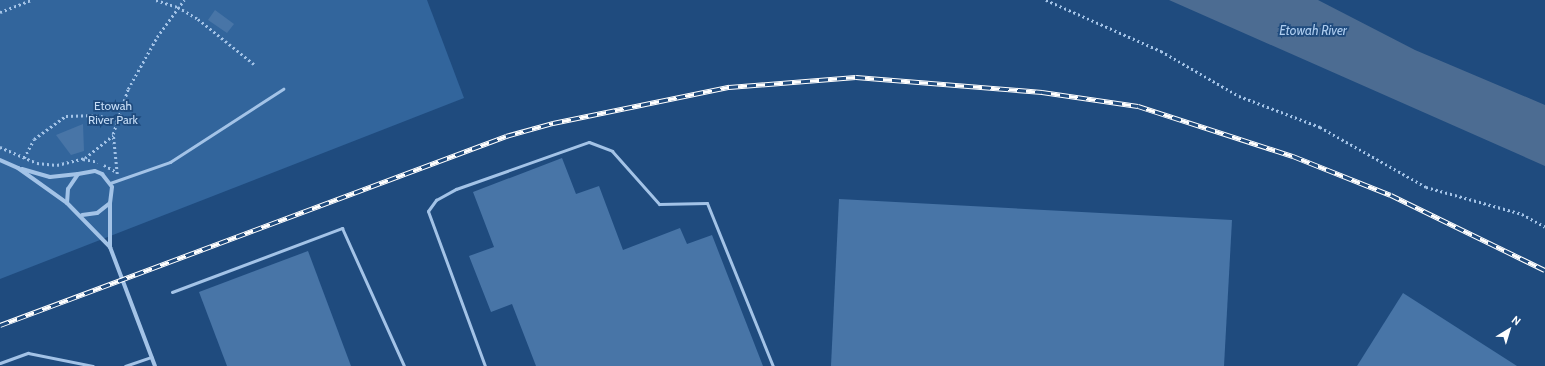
<!DOCTYPE html>
<html>
<head>
<meta charset="utf-8">
<style>
	body { margin:0 }
	#map { position:relative; width:1545px; height:366px; overflow:hidden; background:#1f4b7e; font-family:Cabin,sans-serif }
	div>[style] { position:absolute }
	[style*='--x'] { left:calc(var(--x)*1px); top:calc(var(--y)*1px); width:calc(var(--w)*1px); rotate:calc(var(--a)*1deg) }
	.green>* { inset:0; background:#32659c }
	.water>* { inset:0; background:#4c6c92 }
	.building>* { inset:0; background:#4875a7 }
	.path>* { height:2.5px; margin-top:-1.25px; transform-origin:0; background:repeating-linear-gradient(90deg,#a3c3e7 0 2px,transparent 0 5px) }
	.lane>* { height:3px; margin:-1.5px; padding:0 1.5px; transform-origin:1.5px; border-radius:1.5px; background:#a3c3e7 }
	.street>* { height:4px; margin:-2px; padding:0 2px; transform-origin:2px; border-radius:2px; background:#a3c3e7 }
	.rail>* { height:4.5px; margin-top:-2.25px; transform-origin:0; background:repeating-linear-gradient(90deg,#1f4b7e 0 9px,#fff 0 18px); box-sizing:border-box; border-block:1px solid #fff }
	span { translate:-50% -50%; white-space:nowrap; text-align:center; line-height:1.15; -webkit-text-stroke:3.5px #1f4b7e; paint-order:stroke }
	.park-label { font-size:12px; color:#c6ddf6 }
	.water-label { font-size:13px; color:#aecdef; font-style:italic }
	.north { position:absolute; left:1489px; top:310px; width:40px; height:40px; -webkit-text-stroke:3px #1f4b7e; paint-order:stroke; rotate:38deg; font-size:11px; font-weight:700; line-height:16px; text-align:center; color:#fff }
	.north::after { content:''; display:block; margin:auto; width:14px; height:18px; background:#fff; clip-path:polygon(50% 0,100% 100%,50% 72%,0 100%) }
</style>
</head>
<body>
<div id="map">
	<div class="green">
		<div style="clip-path:polygon(0 0,427px 0,464px 98px,0 279px)"></div>
	</div>
	<div class="water">
		<div style="clip-path:polygon(1169px 0,1318px 0,1415px 50px,1545px 105px,1545px 166px)"></div>
	</div>
	<div class="building">
		<div style="clip-path:polygon(215px 10px,234px 24px,227px 33px,208px 20px)"></div>
		<div style="clip-path:polygon(83px 124px,84px 151px,71px 155px,56px 135px)"></div>
		<div style="clip-path:polygon(562px 158px,576px 194px,599px 186px,623px 250px,680px 228px,687px 244px,712px 235px,763px 366px,536px 366px,512px 304px,491px 312px,469px 256px,494px 247px,473px 192px)"></div>
		<div style="clip-path:polygon(839px 199px,1232px 220px,1224px 366px,831px 366px)"></div>
		<div style="clip-path:polygon(308px 251px,351px 366px,227px 366px,199px 292px)"></div>
		<div style="clip-path:polygon(1403px 293px,1517px 366px,1357px 366px)"></div>
	</div>
	<div class="path">
		<div style="--x:156;--y:0;--w:23;--a:18"></div>
		<div style="--x:178;--y:7;--w:23;--a:31"></div>
		<div style="--x:198;--y:19;--w:72;--a:38.8"></div>
		<div style="--x:1046;--y:0;--w:126;--a:23.9"></div>
		<div style="--x:1161;--y:51;--w:90;--a:30"></div>
		<div style="--x:1239;--y:96;--w:87;--a:20.9"></div>
		<div style="--x:1320;--y:127;--w:122;--a:29.5"></div>
		<div style="--x:1426;--y:187;--w:100;--a:15.7"></div>
		<div style="--x:1522;--y:214;--w:26;--a:29"></div>
		<div style="--x:0;--y:12;--w:33;--a:-21"></div>
		<div style="--x:0;--y:147;--w:40;--a:23.4"></div>
		<div style="--x:37;--y:163;--w:20;--a:6"></div>
		<div style="--x:57;--y:165;--w:29;--a:-14"></div>
		<div style="--x:85;--y:158;--w:36;--a:-39"></div>
		<div style="--x:24;--y:158;--w:21;--a:-62"></div>
		<div style="--x:34;--y:139;--w:39;--a:-36"></div>
		<div style="--x:66;--y:116;--w:30;--a:-2"></div>
		<div style="--x:96;--y:115;--w:21;--a:14"></div>
		<div style="--x:83;--y:159;--w:15;--a:11"></div>
		<div style="--x:104;--y:165;--w:13;--a:29"></div>
		<div style="--x:117;--y:174;--w:40;--a:-95.7"></div>
		<div style="--x:113;--y:134;--w:47;--a:-71.6"></div>
		<div style="--x:128;--y:89;--w:60;--a:-60.9"></div>
		<div style="--x:157;--y:37;--w:46;--a:-53.9"></div>
	</div>
	<div class="lane">
		<div style="--x:110;--y:183;--w:64;--a:-19.3"></div>
		<div style="--x:170;--y:162;--w:135;--a:-32.9"></div>
		<div style="--x:172;--y:292;--w:182;--a:-20.6"></div>
		<div style="--x:342;--y:228;--w:151;--a:65.8"></div>
		<div style="--x:0;--y:363;--w:30;--a:-20"></div>
		<div style="--x:28;--y:353;--w:66;--a:11.3"></div>
		<div style="--x:125;--y:366;--w:28;--a:-19"></div>
		<div style="--x:485;--y:366;--w:165;--a:-110.2"></div>
		<div style="--x:428;--y:211;--w:14;--a:-54"></div>
		<div style="--x:436;--y:200;--w:23;--a:-29"></div>
		<div style="--x:456;--y:189;--w:141;--a:-19.5"></div>
		<div style="--x:589;--y:142;--w:25;--a:21"></div>
		<div style="--x:612;--y:151;--w:71;--a:48.4"></div>
		<div style="--x:659;--y:204;--w:48;--a:-1.2"></div>
		<div style="--x:707;--y:203;--w:176;--a:68"></div>
	</div>
	<div class="street">
		<div style="--x:0;--y:160;--w:20;--a:24"></div>
		<div style="--x:18;--y:168;--w:60;--a:35.5"></div>
		<div style="--x:67;--y:203;--w:62;--a:45.7"></div>
		<div style="--x:22;--y:169;--w:29;--a:16"></div>
		<div style="--x:50;--y:177;--w:28;--a:-6"></div>
		<div style="--x:67;--y:203;--w:14;--a:-86"></div>
		<div style="--x:68;--y:189;--w:18;--a:-56"></div>
		<div style="--x:78;--y:174;--w:17;--a:-10"></div>
		<div style="--x:95;--y:171;--w:8;--a:23"></div>
		<div style="--x:102;--y:174;--w:16;--a:52"></div>
		<div style="--x:112;--y:187;--w:16;--a:97"></div>
		<div style="--x:110;--y:203;--w:16;--a:142"></div>
		<div style="--x:97;--y:213;--w:15;--a:172"></div>
		<div style="--x:110;--y:203;--w:44;--a:90"></div>
		<div style="--x:110;--y:247;--w:127;--a:69.3"></div>
	</div>
	<div class="rail">
		<div style="--x:0;--y:325;--w:540;--a:-20.48"></div>
		<div style="--x:506;--y:136;--w:49;--a:-15.5"></div>
		<div style="--x:553;--y:123;--w:180;--a:-11.6"></div>
		<div style="--x:729;--y:87;--w:127;--a:-4.5"></div>
		<div style="--x:856;--y:77;--w:187;--a:4.6"></div>
		<div style="--x:1042;--y:92;--w:97;--a:8.3"></div>
		<div style="--x:1138;--y:106;--w:163;--a:17.9"></div>
		<div style="--x:1293;--y:156;--w:105;--a:21.7"></div>
		<div style="--x:1391;--y:195;--w:171;--a:26"></div>
	</div>
	<div class="park-label">
		<span style="left:113px;top:113px">Etowah<br>River Park</span>
	</div>
	<div class="water-label">
		<span style="left:1313px;top:30px">Etowah River</span>
	</div>
	<div class="north">N</div>
</div>
</body>
</html>
